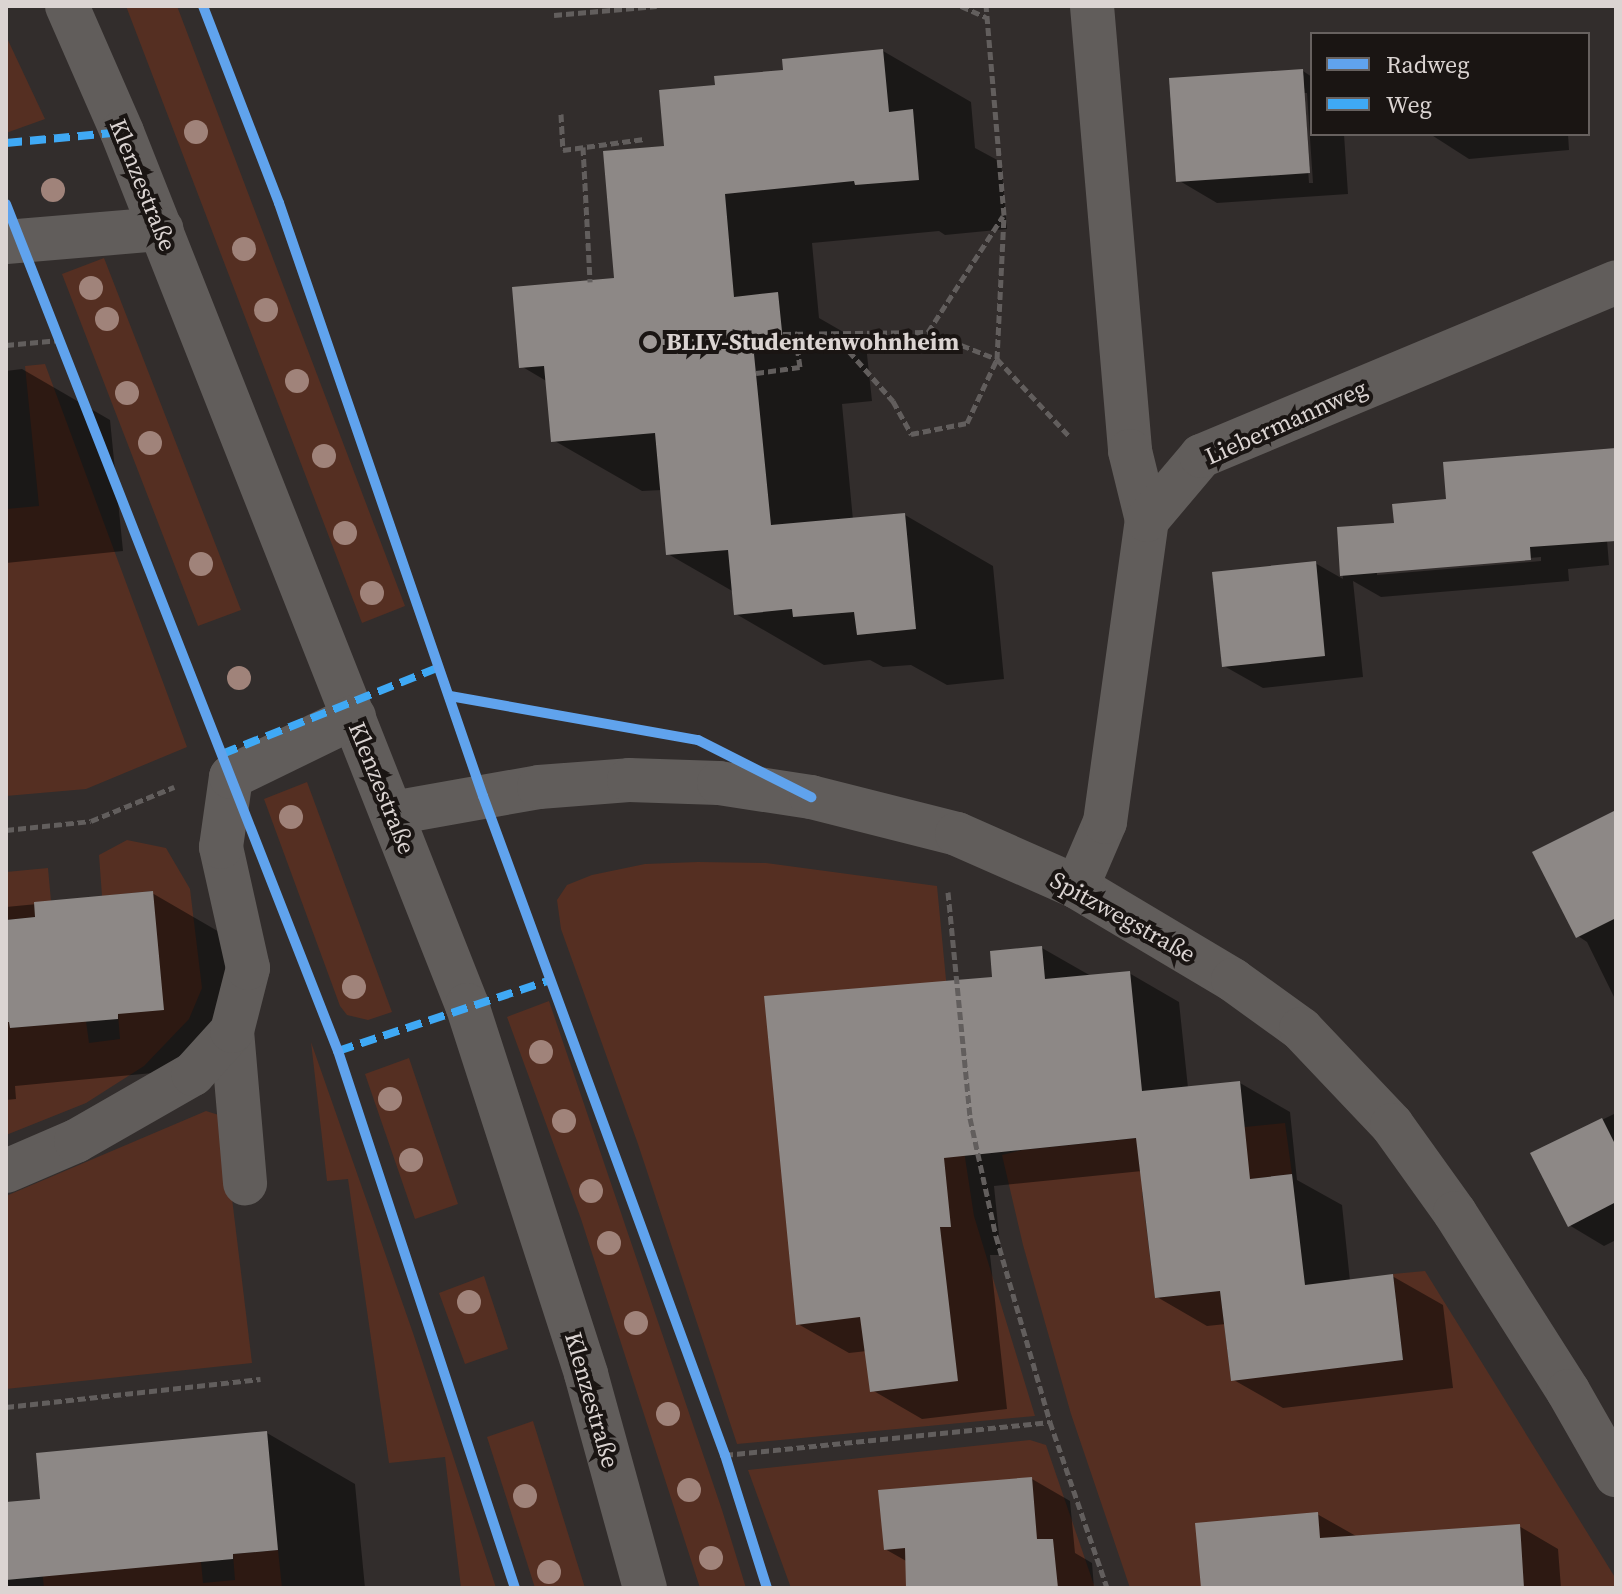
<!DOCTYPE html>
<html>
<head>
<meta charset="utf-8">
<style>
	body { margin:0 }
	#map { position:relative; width:1622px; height:1594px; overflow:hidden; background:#322d2c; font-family:"Source Serif 4",serif }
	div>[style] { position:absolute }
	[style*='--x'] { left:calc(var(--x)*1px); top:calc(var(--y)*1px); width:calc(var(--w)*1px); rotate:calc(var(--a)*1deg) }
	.green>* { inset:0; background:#552f22 }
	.shadow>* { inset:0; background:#0007 }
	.building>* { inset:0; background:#8d8886 }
	.path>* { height:5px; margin-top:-2.5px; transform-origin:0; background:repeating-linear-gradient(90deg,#625e5d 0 8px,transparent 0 12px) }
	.minor>* { height:44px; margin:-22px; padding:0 22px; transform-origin:22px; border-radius:22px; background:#615d5b }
	.quiet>* { height:8px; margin-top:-4px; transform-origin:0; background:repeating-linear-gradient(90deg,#3fa9f5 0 16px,transparent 0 24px) }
	.cycleway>* { height:10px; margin:-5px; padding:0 5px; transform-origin:5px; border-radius:5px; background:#60a3ed }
	.trees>* { width:24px; height:24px; margin:-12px; border-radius:50%; background:#a0837a }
	.dots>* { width:22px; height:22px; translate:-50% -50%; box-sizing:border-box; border:4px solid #1a1513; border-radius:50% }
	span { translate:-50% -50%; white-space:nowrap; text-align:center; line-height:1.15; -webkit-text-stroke:8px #1a1513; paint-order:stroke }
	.street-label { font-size:24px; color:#dbd4d2 }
	.poi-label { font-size:24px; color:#dbd4d2; font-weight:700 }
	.left { translate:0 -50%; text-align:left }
	.frame { position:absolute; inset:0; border:8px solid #dbd4d2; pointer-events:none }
	.legend { position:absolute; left:1310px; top:32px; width:280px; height:104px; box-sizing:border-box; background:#1a1513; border:2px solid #67615f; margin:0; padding:10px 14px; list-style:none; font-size:24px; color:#dbd4d2 }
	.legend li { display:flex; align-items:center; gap:16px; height:40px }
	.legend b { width:40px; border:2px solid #67615f }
</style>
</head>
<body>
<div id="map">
	<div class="green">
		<div style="clip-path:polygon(126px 6px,177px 6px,405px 606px,362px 623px)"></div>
		<div style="clip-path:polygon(6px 36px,45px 119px,6px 133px)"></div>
		<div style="clip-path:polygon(104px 258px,241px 610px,198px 626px,62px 274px)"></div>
		<div style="clip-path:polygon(45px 364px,187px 747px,86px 789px,6px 796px,6px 509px,39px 506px,25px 366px)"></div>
		<div style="clip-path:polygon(307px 782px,392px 1012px,368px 1020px,347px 1015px,340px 1006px,264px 799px)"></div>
		<div style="clip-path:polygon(127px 840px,166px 848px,190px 889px,202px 988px,189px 1019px,144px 1066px,86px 1103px,6px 1135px,6px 1022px,9px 1022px,11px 1028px,86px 1021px,89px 1043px,120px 1039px,118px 1014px,153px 891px,102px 896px,99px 855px)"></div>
		<div style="clip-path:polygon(698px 862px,766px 863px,937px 886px,960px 1125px,974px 1216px,1035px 1416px,737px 1444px,638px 1144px,561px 929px,557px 900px,567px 885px,592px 875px,645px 864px)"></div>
		<div style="clip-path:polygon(48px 868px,51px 901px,35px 917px,6px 920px,6px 872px)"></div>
		<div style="clip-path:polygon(549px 1001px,722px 1510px,746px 1588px,700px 1588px,581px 1219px,507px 1017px)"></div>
		<div style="clip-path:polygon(311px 1042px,413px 1333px,496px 1588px,461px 1588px,445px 1457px,389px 1463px,348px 1179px,327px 1181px)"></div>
		<div style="clip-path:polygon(409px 1058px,458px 1204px,415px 1219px,365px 1074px)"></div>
		<div style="clip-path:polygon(206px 1111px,222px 1116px,252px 1363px,6px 1389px,6px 1196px)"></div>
		<div style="clip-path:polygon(1285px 1123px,1292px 1174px,1142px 1192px,1155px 1298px,1220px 1291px,1231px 1380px,1403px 1360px,1393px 1274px,1425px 1271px,1616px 1579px,1616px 1588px,1130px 1588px,1071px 1414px,1023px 1245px,1002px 1155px,1022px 1150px)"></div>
		<div style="clip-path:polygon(484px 1276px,508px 1349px,465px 1364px,439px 1293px)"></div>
		<div style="clip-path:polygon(533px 1421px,585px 1588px,535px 1588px,487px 1437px)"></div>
		<div style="clip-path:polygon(1030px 1440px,1046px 1445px,1095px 1588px,791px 1588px,748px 1470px)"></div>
		<div style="clip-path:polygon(278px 1550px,282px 1588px,44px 1588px,42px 1570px,201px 1562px,203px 1583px,235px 1580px,233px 1554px)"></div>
	</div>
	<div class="shadow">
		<div style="clip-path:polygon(883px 51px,971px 102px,975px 148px,1001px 162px,1007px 229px,945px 235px,939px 231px,812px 243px,819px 318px,866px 345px,872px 401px,842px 404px,853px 520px,905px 515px,993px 566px,1004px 679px,947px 685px,911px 665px,883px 667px,870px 660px,824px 665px,736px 614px,734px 592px,668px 554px,662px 490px,642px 491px,553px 440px,548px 382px,521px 366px,616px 279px,666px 148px,717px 87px)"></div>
		<div style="clip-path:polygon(evenodd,1303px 71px,1312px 77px,1312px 134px,1344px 134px,1348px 194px,1217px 203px,1178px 180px,1303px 71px,1303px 93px,1307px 93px,1313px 183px,1309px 183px,1303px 93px)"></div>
		<div style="clip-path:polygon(1430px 134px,1568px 134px,1569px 150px,1469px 159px)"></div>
		<div style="clip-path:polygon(22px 369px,110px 420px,123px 551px,6px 563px,6px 371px)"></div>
		<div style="clip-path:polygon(evenodd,1602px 477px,1609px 565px,1568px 569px,1569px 581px,1381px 597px,1353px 581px,1363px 677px,1263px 688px,1224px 666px,1315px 563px,1343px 579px,1339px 529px,1396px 525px,1448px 501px,1602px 477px,1541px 557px,1541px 561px,1377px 575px,1377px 571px,1541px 557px)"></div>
		<div style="clip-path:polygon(1616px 812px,1616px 1001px,1587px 942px,1578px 936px)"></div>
		<div style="clip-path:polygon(152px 893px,240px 944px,206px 1068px,15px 1086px,16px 1099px,6px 1100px,6px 907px)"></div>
		<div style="clip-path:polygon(1042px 948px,1091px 976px,1129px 973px,1179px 1002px,1188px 1088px,1240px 1083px,1290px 1112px,1297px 1180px,1342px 1205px,1350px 1281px,1392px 1276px,1443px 1305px,1453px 1388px,1283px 1408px,1232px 1379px,1226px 1324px,1207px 1326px,1157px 1297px,1142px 1171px,994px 1186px,1001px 1255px,990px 1255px,1007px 1409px,922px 1419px,872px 1390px,867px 1351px,849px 1353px,798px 1324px,995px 979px)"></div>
		<div style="clip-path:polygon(1616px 1113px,1616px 1240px,1604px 1246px,1569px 1225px,1533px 1154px)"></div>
		<div style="clip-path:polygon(267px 1433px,355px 1484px,365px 1588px,6px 1588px,6px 1504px,43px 1501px)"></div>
		<div style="clip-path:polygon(1032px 1479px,1070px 1501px,1075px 1553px,1092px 1563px,1094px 1588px,924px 1588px,922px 1570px,885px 1549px)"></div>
		<div style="clip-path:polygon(1317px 1514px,1356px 1536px,1519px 1526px,1558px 1549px,1561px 1588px,1203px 1588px)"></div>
	</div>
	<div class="building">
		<div style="clip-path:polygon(883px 49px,889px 112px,913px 109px,919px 180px,855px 185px,854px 181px,725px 194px,734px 297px,778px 292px,784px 351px,754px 354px,771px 525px,905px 513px,916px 629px,857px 635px,854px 612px,793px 617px,792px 609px,734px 615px,728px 550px,666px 555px,655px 433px,551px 442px,544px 366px,519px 368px,512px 287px,614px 278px,603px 151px,664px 146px,659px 90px,715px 85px,714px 76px,783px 70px,782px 59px)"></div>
		<div style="clip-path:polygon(1303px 69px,1310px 173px,1176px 182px,1169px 78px)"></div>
		<div style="clip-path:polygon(1616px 448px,1616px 541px,1530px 547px,1531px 560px,1340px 576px,1337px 527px,1394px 523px,1392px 504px,1446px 499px,1443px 462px)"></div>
		<div style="clip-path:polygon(1316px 561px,1325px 656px,1222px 667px,1212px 572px)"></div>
		<div style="clip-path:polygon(1616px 810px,1616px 918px,1576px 938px,1532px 852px)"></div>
		<div style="clip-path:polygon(153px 891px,164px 1010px,118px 1014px,118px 1019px,10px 1028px,9px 1022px,6px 1022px,6px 920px,35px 917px,34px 902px)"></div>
		<div style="clip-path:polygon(1042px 946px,1045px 979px,1130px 971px,1142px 1091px,1240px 1081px,1250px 1179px,1292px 1174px,1305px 1285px,1393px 1274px,1403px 1360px,1231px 1381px,1220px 1291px,1155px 1298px,1136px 1138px,944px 1158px,951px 1227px,940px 1227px,958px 1381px,870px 1392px,860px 1317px,796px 1325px,764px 996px,992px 977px,990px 951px)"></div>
		<div style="clip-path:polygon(1602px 1118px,1616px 1146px,1616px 1202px,1568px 1227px,1530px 1153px)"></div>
		<div style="clip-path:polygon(267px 1431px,278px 1550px,233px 1554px,233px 1559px,6px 1580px,6px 1502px,40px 1499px,36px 1453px)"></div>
		<div style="clip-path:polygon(1032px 1477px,1037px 1539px,1053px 1539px,1058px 1588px,906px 1588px,905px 1548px,884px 1550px,878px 1490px)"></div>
		<div style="clip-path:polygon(1318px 1512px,1320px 1538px,1520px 1524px,1524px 1588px,1201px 1588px,1195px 1523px)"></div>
	</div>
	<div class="path">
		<div style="--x:961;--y:6;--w:27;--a:24"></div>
		<div style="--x:554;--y:15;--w:103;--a:-5"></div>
		<div style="--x:561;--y:114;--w:36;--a:87"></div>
		<div style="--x:563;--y:150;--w:82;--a:-7.7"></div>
		<div style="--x:583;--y:147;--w:135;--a:87"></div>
		<div style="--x:928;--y:332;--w:138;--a:-57.1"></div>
		<div style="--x:833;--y:333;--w:91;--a:48.6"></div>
		<div style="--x:893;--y:401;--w:38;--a:61"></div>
		<div style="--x:911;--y:434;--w:57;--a:-11.1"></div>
		<div style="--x:967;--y:423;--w:71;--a:-64.9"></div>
		<div style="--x:997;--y:359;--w:144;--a:-87.2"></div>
		<div style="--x:1004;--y:215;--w:210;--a:-94.9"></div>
		<div style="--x:783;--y:334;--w:145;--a:-0.8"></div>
		<div style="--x:928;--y:332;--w:74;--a:21.4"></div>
		<div style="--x:997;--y:359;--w:107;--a:46.9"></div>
		<div style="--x:6;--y:345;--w:54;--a:-5.3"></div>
		<div style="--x:756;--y:373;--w:44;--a:-7.8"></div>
		<div style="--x:800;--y:367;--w:36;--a:-98"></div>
		<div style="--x:6;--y:830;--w:85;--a:-6"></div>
		<div style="--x:91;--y:821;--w:90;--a:-22.3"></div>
		<div style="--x:948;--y:892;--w:227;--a:84.4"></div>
		<div style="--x:970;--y:1118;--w:121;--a:77.6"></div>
		<div style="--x:996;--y:1236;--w:194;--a:73.8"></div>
		<div style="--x:1050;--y:1422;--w:176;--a:71"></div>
		<div style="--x:6;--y:1407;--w:256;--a:-6.3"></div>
		<div style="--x:725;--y:1455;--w:327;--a:-5.8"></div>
	</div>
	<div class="minor">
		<div style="--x:67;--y:6;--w:137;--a:66.4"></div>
		<div style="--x:122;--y:132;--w:939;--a:68.44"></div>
		<div style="--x:467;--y:1005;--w:388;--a:72.1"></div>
		<div style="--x:586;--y:1374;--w:222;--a:74.6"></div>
		<div style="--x:1092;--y:6;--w:447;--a:85.1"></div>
		<div style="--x:1130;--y:451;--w:71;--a:76.2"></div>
		<div style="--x:6;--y:242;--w:156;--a:-4.8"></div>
		<div style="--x:393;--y:813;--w:148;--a:-10.1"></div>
		<div style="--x:539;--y:787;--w:90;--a:-4.4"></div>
		<div style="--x:629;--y:780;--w:90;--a:1.9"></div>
		<div style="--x:719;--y:783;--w:93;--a:8.7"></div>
		<div style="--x:811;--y:797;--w:151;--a:14.2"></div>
		<div style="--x:957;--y:834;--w:131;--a:23.8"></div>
		<div style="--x:1077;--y:887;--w:182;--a:30.8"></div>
		<div style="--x:1233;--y:980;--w:84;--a:35.8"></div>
		<div style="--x:1301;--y:1029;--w:132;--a:46.5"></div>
		<div style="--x:1392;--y:1125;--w:108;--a:54.4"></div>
		<div style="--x:1455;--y:1213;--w:211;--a:57.6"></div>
		<div style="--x:1568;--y:1391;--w:97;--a:60.3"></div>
		<div style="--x:1077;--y:887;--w:71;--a:-66.7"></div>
		<div style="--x:1105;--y:822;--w:305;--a:-82.1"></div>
		<div style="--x:1147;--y:520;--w:84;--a:-49.8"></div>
		<div style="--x:1201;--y:456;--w:450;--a:-22.7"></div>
		<div style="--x:232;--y:1031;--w:153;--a:85.1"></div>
		<div style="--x:6;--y:1171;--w:76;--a:-23.2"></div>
		<div style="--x:76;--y:1141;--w:135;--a:-29.8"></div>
		<div style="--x:193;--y:1074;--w:58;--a:-47.8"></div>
		<div style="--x:232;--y:1031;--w:65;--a:-75.7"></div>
		<div style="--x:248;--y:968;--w:124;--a:-102.6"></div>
		<div style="--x:221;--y:847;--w:71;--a:-81.9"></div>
		<div style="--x:231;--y:777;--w:137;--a:-26"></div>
	</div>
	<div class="quiet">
		<div style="--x:6;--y:143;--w:117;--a:-5.4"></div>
		<div style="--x:222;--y:754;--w:234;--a:-21.8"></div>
		<div style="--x:338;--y:1051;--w:224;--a:-18.5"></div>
	</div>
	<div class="cycleway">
		<div style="--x:203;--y:6;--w:211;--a:68.9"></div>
		<div style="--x:279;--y:203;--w:627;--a:71.02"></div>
		<div style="--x:483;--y:796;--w:702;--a:69.84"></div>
		<div style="--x:725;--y:1455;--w:139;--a:72.5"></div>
		<div style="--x:6;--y:204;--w:910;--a:68.6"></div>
		<div style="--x:338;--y:1051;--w:565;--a:71.76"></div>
		<div style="--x:450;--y:696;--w:252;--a:10.1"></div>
		<div style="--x:698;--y:740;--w:127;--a:26.8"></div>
	</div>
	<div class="trees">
		<div style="left:196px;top:132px"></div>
		<div style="left:53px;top:190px"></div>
		<div style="left:244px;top:249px"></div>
		<div style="left:91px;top:288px"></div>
		<div style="left:266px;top:310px"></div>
		<div style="left:107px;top:319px"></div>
		<div style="left:297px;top:381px"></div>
		<div style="left:127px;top:393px"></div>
		<div style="left:150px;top:443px"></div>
		<div style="left:324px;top:456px"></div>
		<div style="left:345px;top:533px"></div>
		<div style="left:201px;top:564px"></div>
		<div style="left:372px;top:593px"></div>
		<div style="left:239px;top:678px"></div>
		<div style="left:291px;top:817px"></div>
		<div style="left:354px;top:987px"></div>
		<div style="left:541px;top:1052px"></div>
		<div style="left:390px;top:1099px"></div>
		<div style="left:564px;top:1121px"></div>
		<div style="left:411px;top:1160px"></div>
		<div style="left:591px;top:1191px"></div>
		<div style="left:609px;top:1243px"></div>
		<div style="left:469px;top:1302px"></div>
		<div style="left:636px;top:1323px"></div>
		<div style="left:668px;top:1414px"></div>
		<div style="left:689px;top:1490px"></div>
		<div style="left:525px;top:1496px"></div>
		<div style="left:711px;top:1558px"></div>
		<div style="left:549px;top:1572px"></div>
	</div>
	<div class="dots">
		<div style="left:650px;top:342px;background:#a09a98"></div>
	</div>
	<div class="street-label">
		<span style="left:143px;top:185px;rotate:68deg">Klenzestraße</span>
		<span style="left:1286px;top:422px;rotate:-24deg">Liebermannweg</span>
		<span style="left:382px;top:788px;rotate:68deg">Klenzestraße</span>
		<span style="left:1123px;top:917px;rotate:29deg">Spitzwegstraße</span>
		<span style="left:592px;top:1400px;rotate:74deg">Klenzestraße</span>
	</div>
	<div class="poi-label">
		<span class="left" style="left:666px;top:342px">BLLV-Studentenwohnheim</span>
	</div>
	<div class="frame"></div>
	<ul class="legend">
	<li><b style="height:10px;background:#60a3ed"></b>Radweg</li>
	<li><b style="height:10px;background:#3fa9f5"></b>Weg</li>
	</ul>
</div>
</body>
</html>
